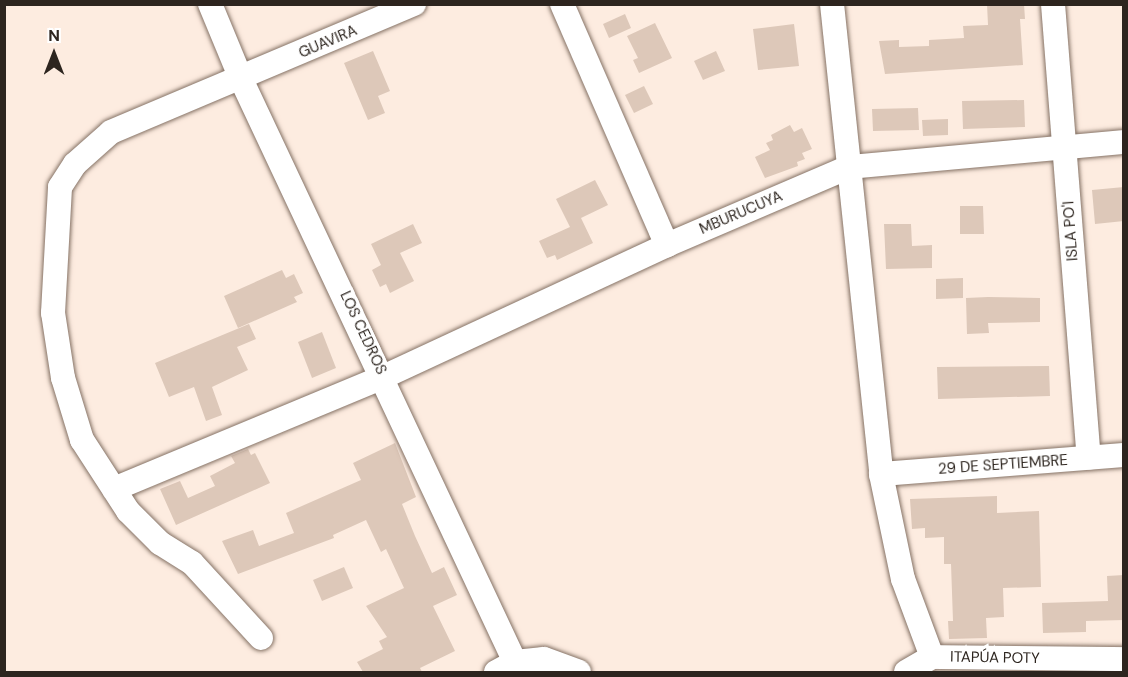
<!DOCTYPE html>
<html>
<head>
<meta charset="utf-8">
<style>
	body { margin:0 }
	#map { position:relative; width:1128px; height:677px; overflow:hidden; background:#fdece0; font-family:"DM Sans",sans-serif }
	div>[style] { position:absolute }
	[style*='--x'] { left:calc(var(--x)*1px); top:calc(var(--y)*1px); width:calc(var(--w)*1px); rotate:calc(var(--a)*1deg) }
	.building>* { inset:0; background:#ddc8b9 }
	.roads { filter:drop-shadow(0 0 2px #857265) drop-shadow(0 0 2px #857265) }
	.minor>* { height:24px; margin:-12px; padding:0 12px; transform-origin:12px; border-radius:12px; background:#fff }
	span { translate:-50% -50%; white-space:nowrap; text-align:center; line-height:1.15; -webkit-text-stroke:6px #fff; paint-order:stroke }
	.street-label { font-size:15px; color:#2d251f }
	.frame { position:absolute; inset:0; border:6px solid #2d251f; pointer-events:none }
	.north { position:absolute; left:24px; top:24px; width:60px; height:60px; -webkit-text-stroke:4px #fff; paint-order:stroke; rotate:0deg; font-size:16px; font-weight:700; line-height:24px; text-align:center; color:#2d251f }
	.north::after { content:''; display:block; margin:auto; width:21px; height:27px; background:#2d251f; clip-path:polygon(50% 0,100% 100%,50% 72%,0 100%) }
</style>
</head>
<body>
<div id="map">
	<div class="building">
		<div style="clip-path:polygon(987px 4px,1024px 4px,1025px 19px,1020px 19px,1023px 65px,885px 74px,879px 41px,899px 40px,899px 47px,929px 46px,929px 40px,964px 38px,963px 26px,988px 25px)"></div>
		<div style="clip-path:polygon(625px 14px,631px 28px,609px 38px,603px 24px)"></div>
		<div style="clip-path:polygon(655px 23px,672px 58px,639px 73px,633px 60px,638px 58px,627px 36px)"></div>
		<div style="clip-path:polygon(794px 24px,799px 66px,758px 70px,753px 29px)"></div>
		<div style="clip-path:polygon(373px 51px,390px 91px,378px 96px,385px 113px,368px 120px,344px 63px)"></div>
		<div style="clip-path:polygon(716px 51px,725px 71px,703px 80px,694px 61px)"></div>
		<div style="clip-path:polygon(644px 86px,653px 104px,634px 113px,625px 95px)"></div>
		<div style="clip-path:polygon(1024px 100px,1025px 127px,963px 129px,962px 101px)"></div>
		<div style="clip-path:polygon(918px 108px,919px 130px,873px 131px,872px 109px)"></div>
		<div style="clip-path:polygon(948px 119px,948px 135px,923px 136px,922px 120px)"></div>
		<div style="clip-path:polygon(790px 125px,794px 132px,802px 128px,812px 149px,802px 153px,805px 159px,797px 162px,798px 166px,765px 178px,755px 157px,770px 150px,766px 143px,773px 140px,771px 135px)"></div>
		<div style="clip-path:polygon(595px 180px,608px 205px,581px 218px,593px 243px,557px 260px,555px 255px,547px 258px,539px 241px,570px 227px,556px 199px)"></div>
		<div style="clip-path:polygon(1124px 187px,1124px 221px,1095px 224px,1092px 190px)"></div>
		<div style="clip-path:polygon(960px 206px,983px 206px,984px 234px,960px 234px)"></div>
		<div style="clip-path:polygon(413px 224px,422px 243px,400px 253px,414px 281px,390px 293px,386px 284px,380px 287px,372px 270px,381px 265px,371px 244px)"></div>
		<div style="clip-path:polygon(884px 224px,911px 224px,912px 246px,932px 245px,932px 268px,886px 269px)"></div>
		<div style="clip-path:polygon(282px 270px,286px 278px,294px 274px,303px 293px,294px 297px,297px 302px,238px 328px,224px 296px)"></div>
		<div style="clip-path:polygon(963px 278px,963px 298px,936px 299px,936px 279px)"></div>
		<div style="clip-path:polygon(988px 297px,1040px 298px,1040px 322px,988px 323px,989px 333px,967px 334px,966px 298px)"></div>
		<div style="clip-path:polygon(249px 324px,256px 339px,237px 347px,248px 370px,212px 387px,222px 415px,206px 421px,194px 387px,169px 397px,155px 363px)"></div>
		<div style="clip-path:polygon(322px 332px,336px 368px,312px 378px,298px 342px)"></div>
		<div style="clip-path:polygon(1049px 366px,1050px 396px,938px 399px,937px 367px)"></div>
		<div style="clip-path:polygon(395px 443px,416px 497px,402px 504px,415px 536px,432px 573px,444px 567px,457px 595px,433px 606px,455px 651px,420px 668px,422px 672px,363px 672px,357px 662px,383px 649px,379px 641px,387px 637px,366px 606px,404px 588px,386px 549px,381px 552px,366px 520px,333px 535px,334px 538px,238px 574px,222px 541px,253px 530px,259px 546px,294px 533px,286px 513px,361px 480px,353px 463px)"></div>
		<div style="clip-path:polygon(248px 449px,251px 455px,255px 453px,270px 483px,176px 525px,160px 489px,180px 481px,188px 498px,215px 486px,210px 476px,235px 463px,231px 456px)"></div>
		<div style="clip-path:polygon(997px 496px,997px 513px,1039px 511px,1041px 587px,1003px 588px,1004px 617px,986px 618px,987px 638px,949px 639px,948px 621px,953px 621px,951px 564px,944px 564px,944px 537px,925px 538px,925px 528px,912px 529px,910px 499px)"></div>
		<div style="clip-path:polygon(344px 567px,353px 588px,322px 601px,313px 580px)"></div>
		<div style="clip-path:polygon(1124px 575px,1124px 620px,1086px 621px,1086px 632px,1043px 633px,1042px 603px,1108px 601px,1107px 576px)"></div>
	</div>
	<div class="roads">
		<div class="minor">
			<div style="--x:210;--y:4;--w:81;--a:67.5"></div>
			<div style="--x:241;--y:79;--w:644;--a:64.83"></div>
			<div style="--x:515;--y:662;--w:16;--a:40"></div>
			<div style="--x:562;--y:4;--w:263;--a:66.5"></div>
			<div style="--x:832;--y:4;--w:473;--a:84"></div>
			<div style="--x:881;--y:474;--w:107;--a:78.2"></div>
			<div style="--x:903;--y:579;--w:83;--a:69.6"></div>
			<div style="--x:1053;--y:4;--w:455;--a:85.5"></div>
			<div style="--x:881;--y:474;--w:244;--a:-4.5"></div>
			<div style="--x:114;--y:489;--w:291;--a:-22.6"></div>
			<div style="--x:383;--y:377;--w:313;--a:-24.9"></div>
			<div style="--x:667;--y:245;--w:198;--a:-23.2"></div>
			<div style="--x:849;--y:167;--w:276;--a:-5.2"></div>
			<div style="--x:261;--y:638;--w:102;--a:-132.6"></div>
			<div style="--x:192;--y:563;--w:38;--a:-148"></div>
			<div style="--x:160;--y:543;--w:45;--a:-135"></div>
			<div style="--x:128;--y:511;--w:85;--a:-122.9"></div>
			<div style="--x:82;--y:440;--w:65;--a:-107"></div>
			<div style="--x:63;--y:378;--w:66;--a:-98.7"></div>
			<div style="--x:53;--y:313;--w:126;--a:-86.8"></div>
			<div style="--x:60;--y:187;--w:27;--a:-57"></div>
			<div style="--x:75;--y:164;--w:48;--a:-41.6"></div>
			<div style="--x:111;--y:132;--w:329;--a:-22.9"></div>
			<div style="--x:496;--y:672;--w:21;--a:-28"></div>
			<div style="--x:515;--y:662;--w:29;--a:-6"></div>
			<div style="--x:544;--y:659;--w:37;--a:20"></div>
			<div style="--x:906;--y:672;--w:30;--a:-30"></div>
			<div style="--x:932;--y:657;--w:192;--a:0.6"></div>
		</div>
	</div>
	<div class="street-label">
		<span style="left:328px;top:42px;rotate:-23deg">GUAVIRA</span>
		<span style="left:741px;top:213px;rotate:-23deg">MBURUCUYA</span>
		<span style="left:1071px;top:231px;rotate:-94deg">ISLA PO'I</span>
		<span style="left:363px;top:333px;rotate:65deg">LOS CEDROS</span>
		<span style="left:1003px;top:465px;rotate:-4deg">29 DE SEPTIEMBRE</span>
		<span style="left:995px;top:658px;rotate:1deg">ITAPÚA POTY</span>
	</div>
	<div class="frame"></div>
	<div class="north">N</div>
</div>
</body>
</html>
